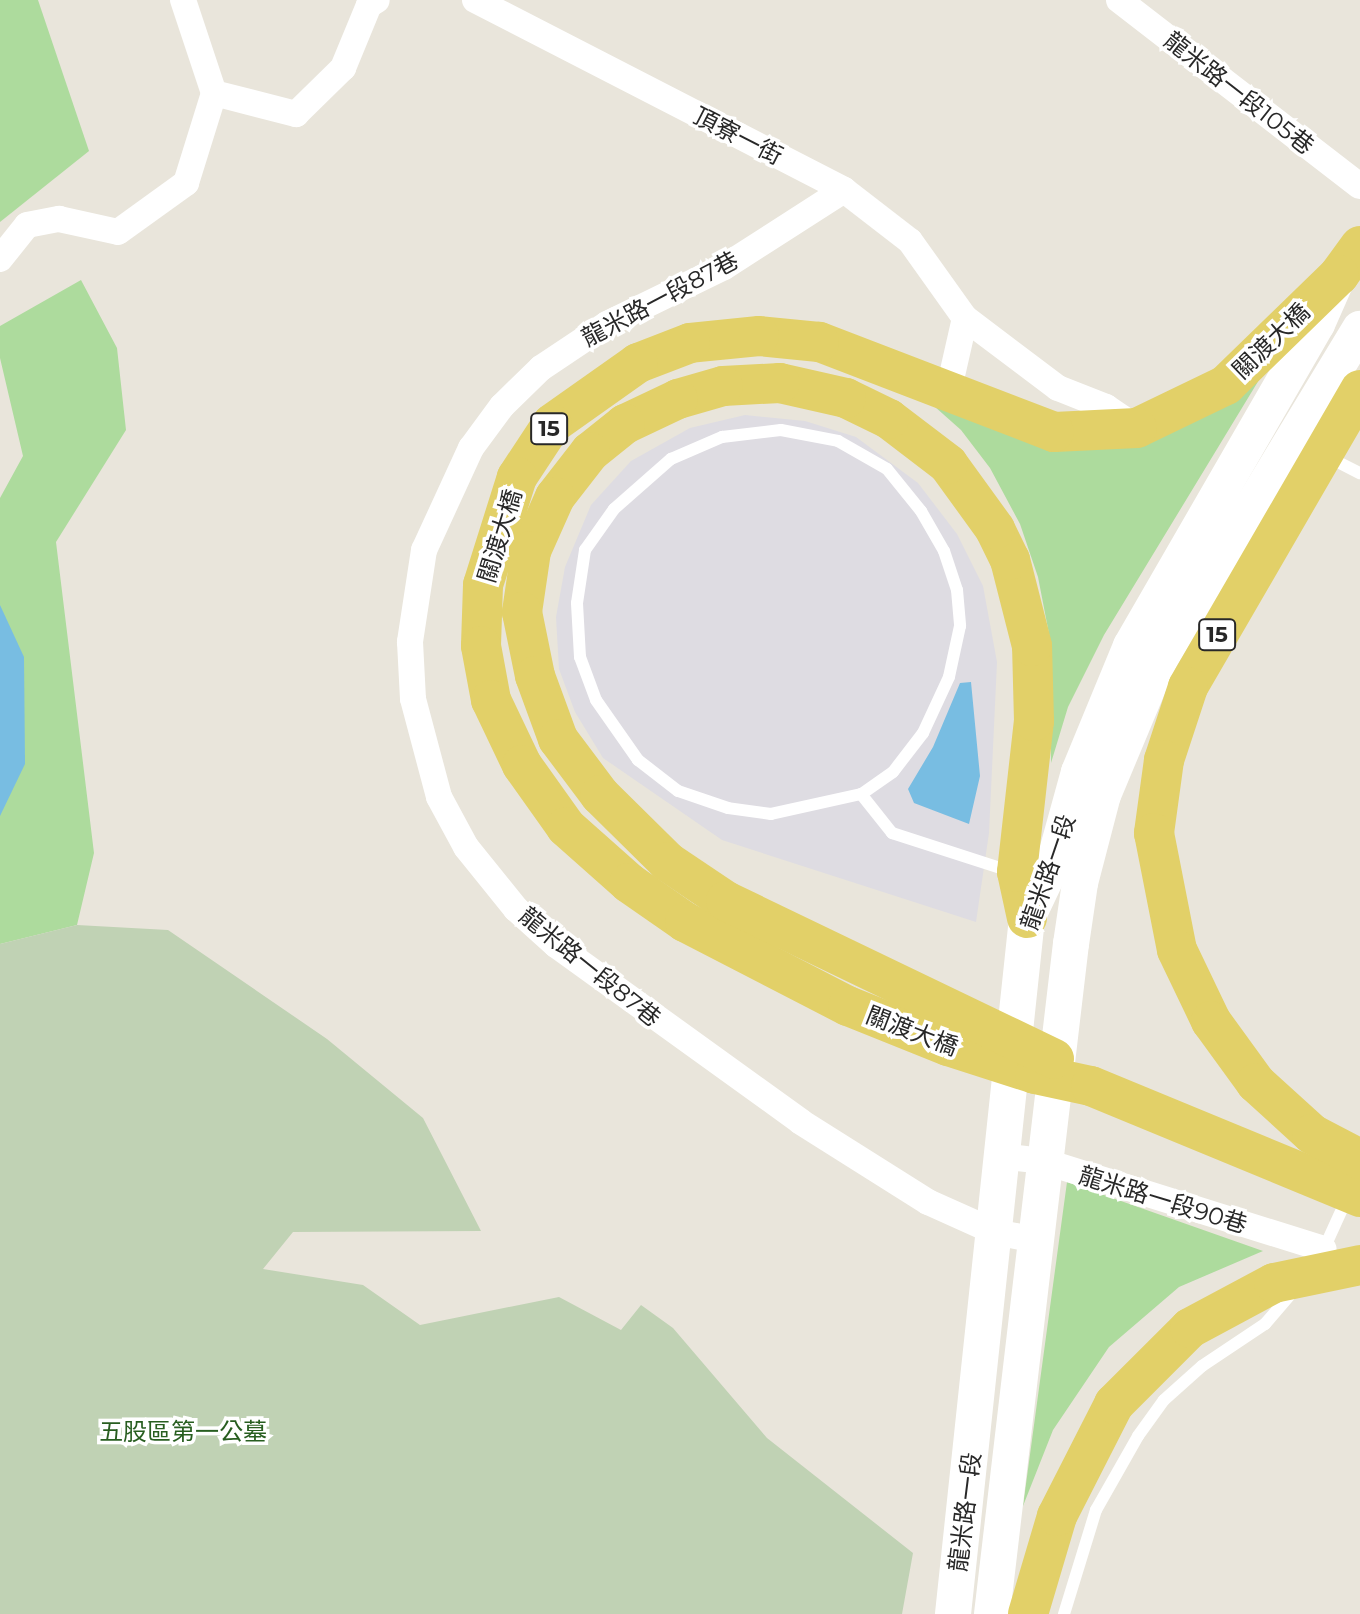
<!DOCTYPE html>
<html>
<head>
<meta charset="utf-8">
<style>
	body { margin:0 }
	#map { position:relative; width:1360px; height:1614px; overflow:hidden; background:#e9e5db; font-family:Montserrat,"Noto Sans TC",sans-serif }
	div>[style] { position:absolute }
	[style*='--x'] { left:calc(var(--x)*1px); top:calc(var(--y)*1px); width:calc(var(--w)*1px); rotate:calc(var(--a)*1deg) }
	.industrial>* { inset:0; background:#dedce2 }
	.green>* { inset:0; background:#addb9d }
	.cemetery>* { inset:0; background:#c0d2b4 }
	.water>* { inset:0; background:#78bde2 }
	.lane>* { height:12px; margin:-6px; padding:0 6px; transform-origin:6px; border-radius:6px; background:#fff }
	.street>* { height:26px; margin:-13px; padding:0 13px; transform-origin:13px; border-radius:13px; background:#fff }
	.secondary>* { height:36px; margin:-18px; padding:0 18px; transform-origin:18px; border-radius:18px; background:#fff }
	.primary>* { height:40px; margin:-20px; padding:0 20px; transform-origin:20px; border-radius:20px; background:#e2d068 }
	span { translate:-50% -50%; white-space:nowrap; text-align:center; line-height:1.15; -webkit-text-stroke:7px #fff; paint-order:stroke }
	.shield-label span { padding:2px 6px; background:#fff; border:2px solid; border-radius:6px; -webkit-text-stroke-width:0 }
	.shield-label { font-size:22px; color:#282828; font-weight:700 }
	.street-label { font-size:24px; color:#282828 }
	.park-label { font-size:24px; color:#285e20 }
</style>
</head>
<body>
<div id="map">
	<div class="industrial">
		<div style="clip-path:polygon(745px 415px,805px 421px,856px 437px,918px 483px,957px 534px,983px 586px,997px 662px,989px 833px,976px 922px,722px 840px,603px 758px,575px 712px,559px 669px,556px 617px,565px 567px,591px 505px,631px 461px,690px 428px)"></div>
	</div>
	<div class="green">
		<div style="clip-path:polygon(0 0,38px 0,89px 151px,0 222px)"></div>
		<div style="clip-path:polygon(81px 280px,117px 348px,126px 430px,56px 542px,94px 853px,77px 925px,0 944px,0 498px,23px 456px,0 358px,0 326px)"></div>
		<div style="clip-path:polygon(1276px 352px,1104px 635px,1068px 707px,1051px 763px,1050px 639px,1038px 577px,1020px 524px,990px 468px,961px 430px,925px 398px,1077px 445px)"></div>
		<div style="clip-path:polygon(1067px 1182px,1263px 1251px,1179px 1287px,1109px 1347px,1053px 1430px,1023px 1506px)"></div>
	</div>
	<div class="cemetery">
		<div style="clip-path:polygon(77px 925px,168px 930px,327px 1039px,423px 1118px,481px 1231px,293px 1232px,263px 1269px,363px 1285px,420px 1325px,559px 1297px,621px 1330px,641px 1305px,673px 1328px,767px 1438px,913px 1553px,902px 1614px,0 1614px,0 944px)"></div>
	</div>
	<div class="water">
		<div style="clip-path:polygon(0 605px,24px 657px,25px 764px,0 816px)"></div>
		<div style="clip-path:polygon(971px 682px,980px 776px,969px 824px,914px 803px,908px 789px,933px 747px,960px 683px)"></div>
	</div>
	<div class="lane">
		<div style="--x:1328;--y:457;--w:36;--a:27"></div>
		<div style="--x:861;--y:794;--w:92;--a:167.5"></div>
		<div style="--x:771;--y:814;--w:43;--a:-172.1"></div>
		<div style="--x:728;--y:808;--w:53;--a:-161.2"></div>
		<div style="--x:678;--y:791;--w:51;--a:-142.2"></div>
		<div style="--x:638;--y:760;--w:73;--a:-125"></div>
		<div style="--x:596;--y:700;--w:46;--a:-110.4"></div>
		<div style="--x:580;--y:657;--w:54;--a:-93.2"></div>
		<div style="--x:577;--y:603;--w:54;--a:-81.4"></div>
		<div style="--x:585;--y:550;--w:50;--a:-54.7"></div>
		<div style="--x:614;--y:509;--w:76;--a:-41.3"></div>
		<div style="--x:671;--y:459;--w:56;--a:-23.3"></div>
		<div style="--x:722;--y:437;--w:59;--a:-6.8"></div>
		<div style="--x:781;--y:430;--w:58;--a:10.9"></div>
		<div style="--x:838;--y:441;--w:56;--a:29.7"></div>
		<div style="--x:887;--y:469;--w:54;--a:51"></div>
		<div style="--x:921;--y:511;--w:46;--a:60.1"></div>
		<div style="--x:944;--y:551;--w:41;--a:71.6"></div>
		<div style="--x:957;--y:590;--w:36;--a:85"></div>
		<div style="--x:960;--y:626;--w:52;--a:102.2"></div>
		<div style="--x:949;--y:677;--w:62;--a:114.9"></div>
		<div style="--x:923;--y:733;--w:49;--a:127.6"></div>
		<div style="--x:893;--y:772;--w:39;--a:145"></div>
		<div style="--x:861;--y:794;--w:50;--a:51.5"></div>
		<div style="--x:892;--y:833;--w:124;--a:17.9"></div>
		<div style="--x:1323;--y:1251;--w:58;--a:-65.6"></div>
		<div style="--x:1064;--y:1614;--w:109;--a:-72.9"></div>
		<div style="--x:1096;--y:1510;--w:85;--a:-60.4"></div>
		<div style="--x:1138;--y:1436;--w:44;--a:-54.2"></div>
		<div style="--x:1164;--y:1400;--w:51;--a:-41.8"></div>
		<div style="--x:1202;--y:1366;--w:76;--a:-33.7"></div>
		<div style="--x:1265;--y:1324;--w:48;--a:-49.3"></div>
	</div>
	<div class="street">
		<div style="--x:183;--y:0;--w:98;--a:71.6"></div>
		<div style="--x:214;--y:93;--w:85;--a:14.4"></div>
		<div style="--x:296;--y:114;--w:66;--a:-44.4"></div>
		<div style="--x:343;--y:68;--w:68;--a:-67.6"></div>
		<div style="--x:369;--y:5;--w:9;--a:-32"></div>
		<div style="--x:475;--y:0;--w:415;--a:27.2"></div>
		<div style="--x:844;--y:190;--w:83;--a:37.7"></div>
		<div style="--x:910;--y:241;--w:95;--a:54.5"></div>
		<div style="--x:965;--y:318;--w:77;--a:102.8"></div>
		<div style="--x:1119;--y:0;--w:304;--a:37.7"></div>
		<div style="--x:844;--y:190;--w:143;--a:147.3"></div>
		<div style="--x:724;--y:267;--w:130;--a:154"></div>
		<div style="--x:607;--y:324;--w:79;--a:146.3"></div>
		<div style="--x:541;--y:368;--w:54;--a:135.7"></div>
		<div style="--x:502;--y:406;--w:52;--a:126.4"></div>
		<div style="--x:471;--y:448;--w:112;--a:114.7"></div>
		<div style="--x:424;--y:550;--w:93;--a:98.7"></div>
		<div style="--x:410;--y:642;--w:57;--a:87"></div>
		<div style="--x:413;--y:699;--w:101;--a:75.1"></div>
		<div style="--x:439;--y:797;--w:57;--a:61.6"></div>
		<div style="--x:466;--y:847;--w:80;--a:51.1"></div>
		<div style="--x:516;--y:909;--w:54;--a:42"></div>
		<div style="--x:556;--y:945;--w:302;--a:35.8"></div>
		<div style="--x:801;--y:1122;--w:150;--a:32.2"></div>
		<div style="--x:928;--y:1202;--w:73;--a:24.1"></div>
		<div style="--x:995;--y:1232;--w:42;--a:11"></div>
		<div style="--x:0;--y:259;--w:43;--a:-51.5"></div>
		<div style="--x:27;--y:225;--w:33;--a:-11"></div>
		<div style="--x:59;--y:219;--w:60;--a:12.4"></div>
		<div style="--x:118;--y:232;--w:84;--a:-35.8"></div>
		<div style="--x:186;--y:183;--w:94;--a:-72.7"></div>
		<div style="--x:965;--y:318;--w:116;--a:37"></div>
		<div style="--x:1058;--y:388;--w:52;--a:21.6"></div>
		<div style="--x:1106;--y:407;--w:37;--a:34"></div>
		<div style="--x:1000;--y:1156;--w:43;--a:6.6"></div>
		<div style="--x:1043;--y:1161;--w:294;--a:17.4"></div>
	</div>
	<div class="secondary">
		<div style="--x:953;--y:1614;--w:700;--a:-83.93"></div>
		<div style="--x:1027;--y:918;--w:65;--a:-64.6"></div>
		<div style="--x:1055;--y:859;--w:90;--a:-74.6"></div>
		<div style="--x:1079;--y:772;--w:136;--a:-67.6"></div>
		<div style="--x:1131;--y:646;--w:372;--a:-60"></div>
		<div style="--x:1317;--y:324;--w:47;--a:-66.2"></div>
		<div style="--x:992;--y:1614;--w:675;--a:-83.28"></div>
		<div style="--x:1071;--y:944;--w:62;--a:-81.6"></div>
		<div style="--x:1080;--y:883;--w:91;--a:-75.4"></div>
		<div style="--x:1103;--y:795;--w:147;--a:-67.3"></div>
		<div style="--x:1160;--y:659;--w:386;--a:-58.8"></div>
	</div>
	<div class="primary">
		<div style="--x:1360;--y:246;--w:36;--a:126"></div>
		<div style="--x:1339;--y:275;--w:158;--a:135.8"></div>
		<div style="--x:1226;--y:385;--w:99;--a:154.2"></div>
		<div style="--x:1137;--y:428;--w:83;--a:177.2"></div>
		<div style="--x:1054;--y:432;--w:252;--a:-159"></div>
		<div style="--x:819;--y:342;--w:60;--a:-174.3"></div>
		<div style="--x:759;--y:336;--w:69;--a:174.2"></div>
		<div style="--x:690;--y:343;--w:56;--a:159"></div>
		<div style="--x:638;--y:363;--w:105;--a:144.7"></div>
		<div style="--x:552;--y:424;--w:64;--a:123.4"></div>
		<div style="--x:517;--y:477;--w:113;--a:107.5"></div>
		<div style="--x:483;--y:585;--w:61;--a:91.9"></div>
		<div style="--x:481;--y:646;--w:55;--a:79.5"></div>
		<div style="--x:491;--y:700;--w:72;--a:64.5"></div>
		<div style="--x:522;--y:765;--w:76;--a:54.6"></div>
		<div style="--x:566;--y:827;--w:84;--a:41.6"></div>
		<div style="--x:629;--y:883;--w:68;--a:34.9"></div>
		<div style="--x:685;--y:922;--w:183;--a:27.3"></div>
		<div style="--x:848;--y:1006;--w:108;--a:21.8"></div>
		<div style="--x:948;--y:1046;--w:91;--a:17.8"></div>
		<div style="--x:1035;--y:1074;--w:57;--a:12.1"></div>
		<div style="--x:1091;--y:1086;--w:291;--a:22.4"></div>
		<div style="--x:1360;--y:390;--w:343;--a:120.1"></div>
		<div style="--x:1188;--y:687;--w:77;--a:108.2"></div>
		<div style="--x:1164;--y:760;--w:74;--a:97.8"></div>
		<div style="--x:1154;--y:833;--w:119;--a:78.9"></div>
		<div style="--x:1177;--y:950;--w:79;--a:64.4"></div>
		<div style="--x:1211;--y:1021;--w:77;--a:54"></div>
		<div style="--x:1256;--y:1083;--w:76;--a:42.3"></div>
		<div style="--x:1312;--y:1134;--w:54;--a:27.5"></div>
		<div style="--x:1027;--y:918;--w:47;--a:-102.3"></div>
		<div style="--x:1017;--y:872;--w:152;--a:-83.6"></div>
		<div style="--x:1034;--y:721;--w:75;--a:-91.5"></div>
		<div style="--x:1032;--y:646;--w:89;--a:-104.3"></div>
		<div style="--x:1010;--y:560;--w:34;--a:-116"></div>
		<div style="--x:995;--y:529;--w:80;--a:-125.9"></div>
		<div style="--x:948;--y:464;--w:74;--a:-142.7"></div>
		<div style="--x:889;--y:419;--w:48;--a:-154"></div>
		<div style="--x:846;--y:398;--w:68;--a:-167.2"></div>
		<div style="--x:780;--y:383;--w:57;--a:177"></div>
		<div style="--x:723;--y:386;--w:47;--a:163.9"></div>
		<div style="--x:678;--y:399;--w:59;--a:154.7"></div>
		<div style="--x:625;--y:424;--w:45;--a:141.3"></div>
		<div style="--x:590;--y:452;--w:57;--a:127.9"></div>
		<div style="--x:555;--y:497;--w:59;--a:114"></div>
		<div style="--x:531;--y:551;--w:62;--a:98.4"></div>
		<div style="--x:522;--y:612;--w:65;--a:78.5"></div>
		<div style="--x:535;--y:676;--w:67;--a:69.9"></div>
		<div style="--x:558;--y:739;--w:70;--a:53.1"></div>
		<div style="--x:600;--y:795;--w:95;--a:44.6"></div>
		<div style="--x:668;--y:862;--w:70;--a:33.9"></div>
		<div style="--x:726;--y:901;--w:364;--a:25.7"></div>
		<div style="--x:1028;--y:1614;--w:102;--a:-73.5"></div>
		<div style="--x:1057;--y:1516;--w:126;--a:-63"></div>
		<div style="--x:1114;--y:1404;--w:107;--a:-45"></div>
		<div style="--x:1190;--y:1328;--w:95;--a:-28.2"></div>
		<div style="--x:1274;--y:1283;--w:88;--a:-11.8"></div>
	</div>
	<div class="shield-label">
		<span style="left:549px;top:429px">15</span>
		<span style="left:1217px;top:635px">15</span>
	</div>
	<div class="street-label">
		<span style="left:1239px;top:93px;rotate:38deg">龍米路一段105巷</span>
		<span style="left:738px;top:136px;rotate:27deg">頂寮一街</span>
		<span style="left:660px;top:299px;rotate:-28deg">龍米路一段87巷</span>
		<span style="left:1271px;top:341px;rotate:-44deg">關渡大橋</span>
		<span style="left:500px;top:536px;rotate:-73deg">關渡大橋</span>
		<span style="left:1048px;top:872px;rotate:-71deg">龍米路一段</span>
		<span style="left:590px;top:967px;rotate:39deg">龍米路一段87巷</span>
		<span style="left:912px;top:1031px;rotate:21deg">關渡大橋</span>
		<span style="left:1163px;top:1200px;rotate:17deg">龍米路一段90巷</span>
		<span style="left:965px;top:1512px;rotate:-83deg">龍米路一段</span>
	</div>
	<div class="park-label">
		<span style="left:183px;top:1432px">五股區第一公墓</span>
	</div>
</div>
</body>
</html>
